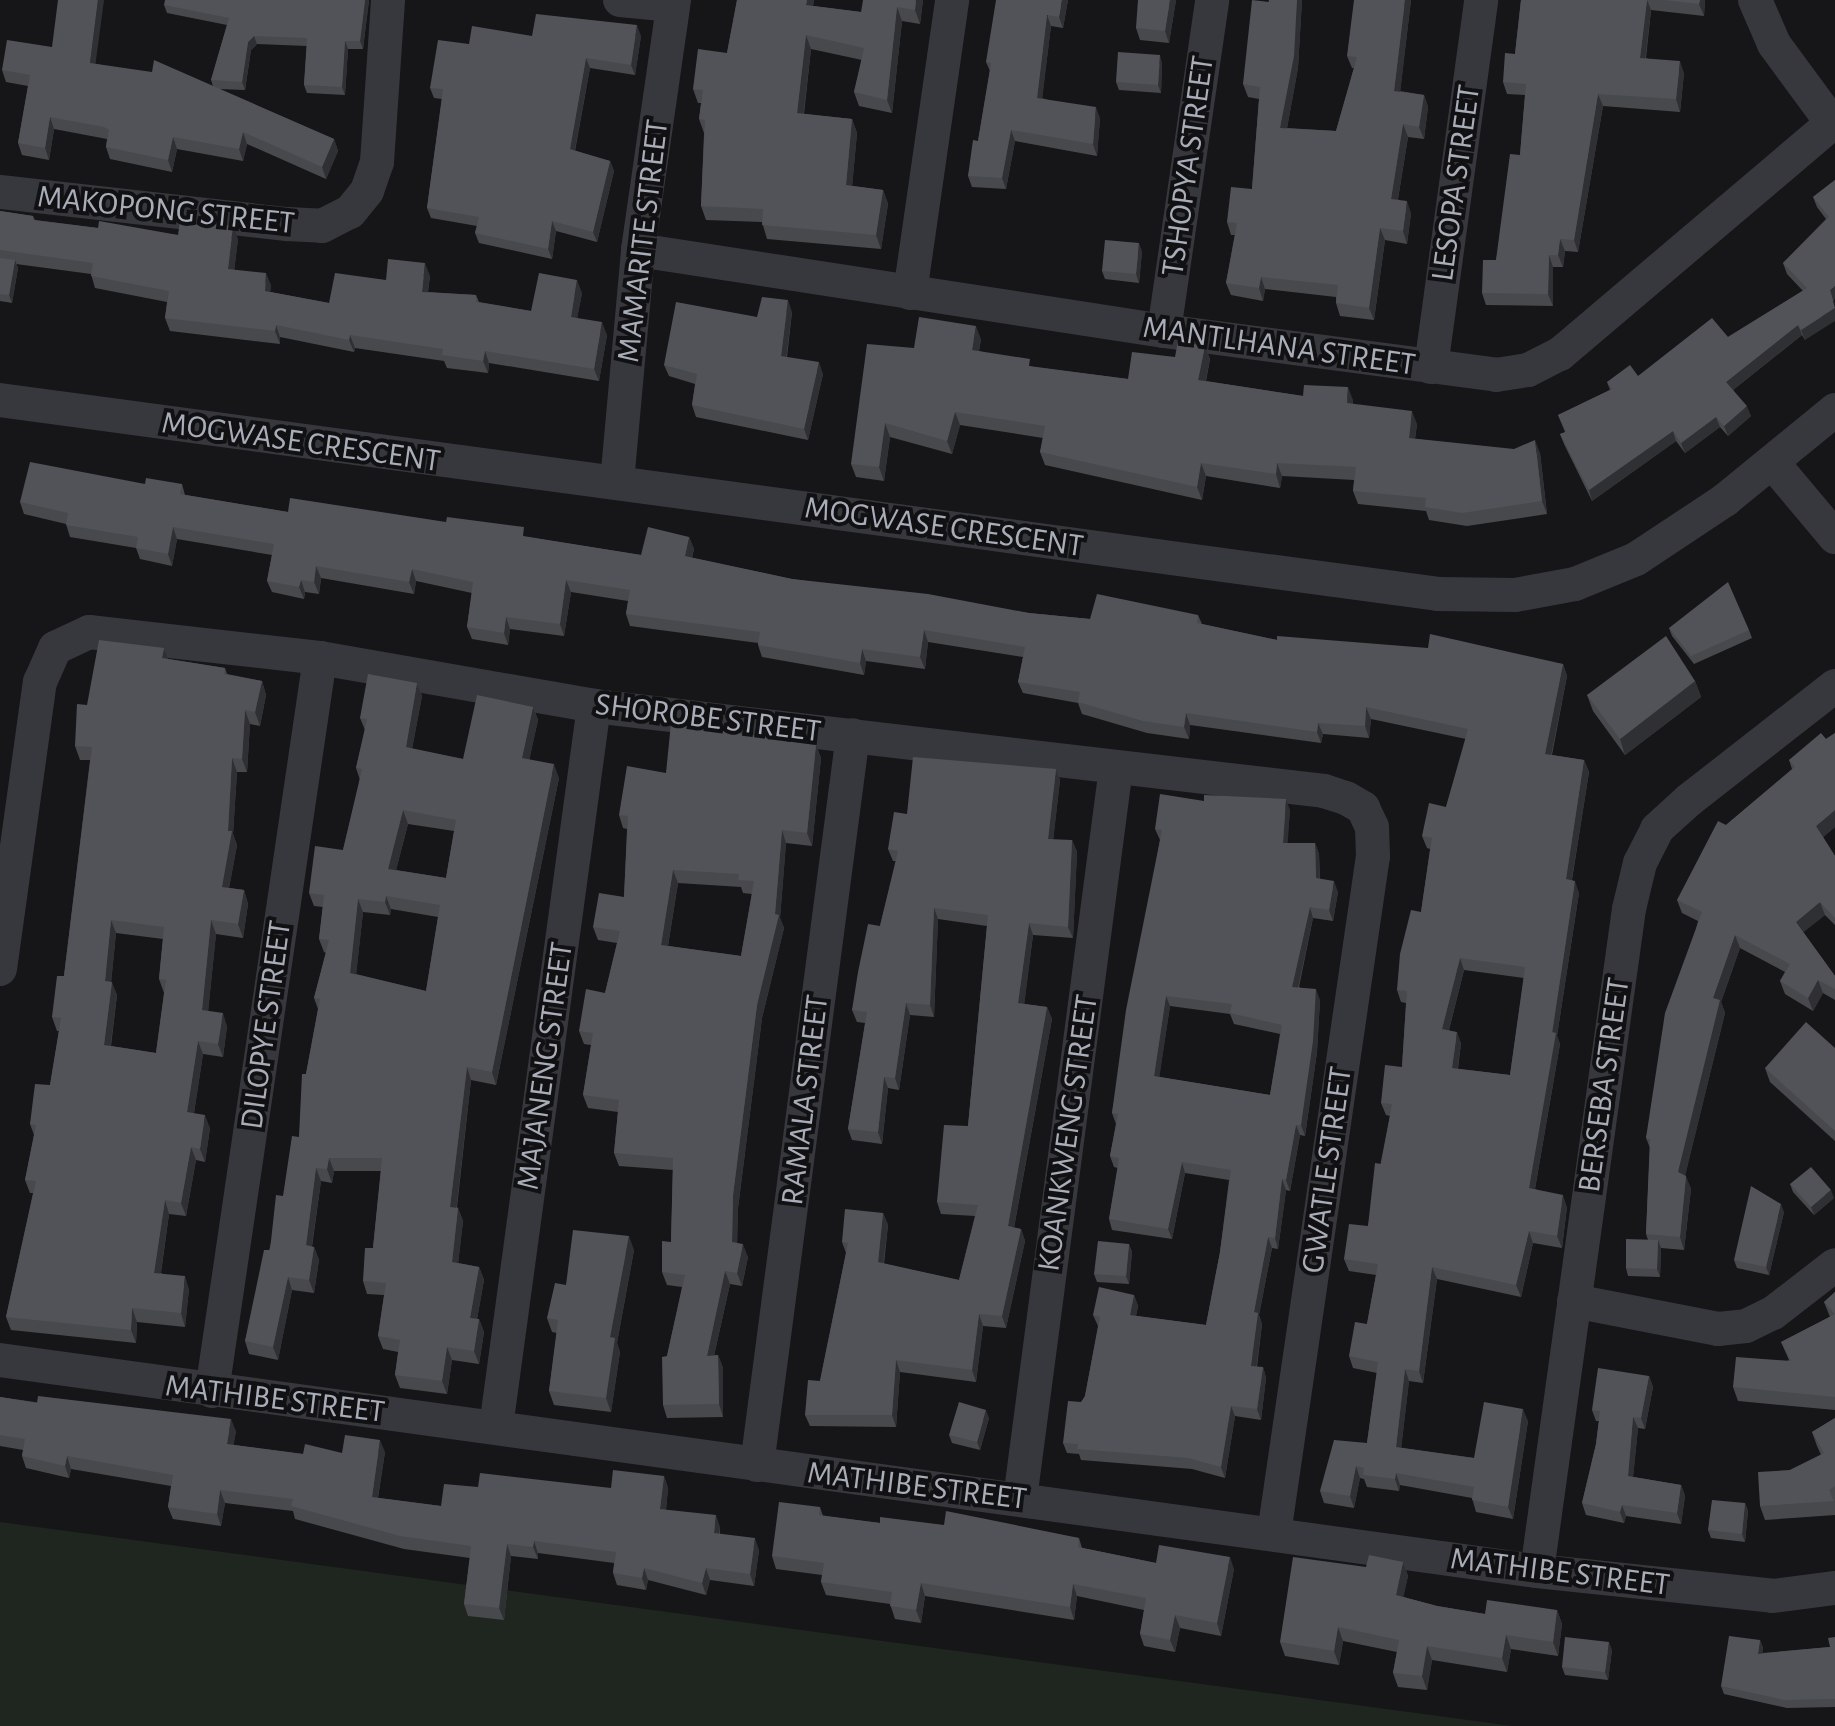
<!DOCTYPE html>
<html>
<head>
<meta charset="utf-8">
<style>
	body { margin:0 }
	#map { position:relative; width:1835px; height:1726px; overflow:hidden; background:#161618; font-family:"Alegreya Sans",sans-serif }
	div>[style] { position:absolute }
	[style*='--x'] { left:calc(var(--x)*1px); top:calc(var(--y)*1px); width:calc(var(--w)*1px); rotate:calc(var(--a)*1deg) }
	.green>* { inset:0; background:#1e261f }
	.minor>* { height:34px; margin:-17px; padding:0 17px; transform-origin:17px; border-radius:17px; background:#37383d }
	.wall>* { inset:0; background:#47494d }
	.shaded-wall>* { inset:0; background:#2f3033 }
	.building>* { inset:0; background:#525359 }
	span { translate:-50% -50%; white-space:nowrap; text-align:center; line-height:1.15; -webkit-text-stroke:8px #111113; paint-order:stroke }
	.street-label { font-size:32px; color:#a8adb8 }
</style>
</head>
<body>
<div id="map">
	<div class="green">
		<div style="clip-path:polygon(0 1522px,1512px 1726px,0 1726px)"></div>
	</div>
	<div class="minor">
		<div style="--x:620;--y:0;--w:53;--a:5.4"></div>
		<div style="--x:1755;--y:0;--w:48;--a:66.6"></div>
		<div style="--x:1774;--y:44;--w:98;--a:53.7"></div>
		<div style="--x:0;--y:192;--w:289;--a:6.4"></div>
		<div style="--x:287;--y:224;--w:35;--a:3"></div>
		<div style="--x:322;--y:226;--w:31;--a:-27"></div>
		<div style="--x:350;--y:212;--w:27;--a:-51"></div>
		<div style="--x:367;--y:191;--w:31;--a:-71"></div>
		<div style="--x:377;--y:162;--w:162;--a:-86.1"></div>
		<div style="--x:638;--y:250;--w:532;--a:8.75"></div>
		<div style="--x:1164;--y:331;--w:335;--a:7.5"></div>
		<div style="--x:1496;--y:375;--w:32;--a:-9"></div>
		<div style="--x:1528;--y:370;--w:36;--a:-27"></div>
		<div style="--x:1560;--y:354;--w:360;--a:-40.3"></div>
		<div style="--x:910;--y:293;--w:296;--a:-81.8"></div>
		<div style="--x:1164;--y:331;--w:334;--a:-81.7"></div>
		<div style="--x:1431;--y:367;--w:370;--a:-82.2"></div>
		<div style="--x:0;--y:400;--w:1451;--a:7.68"></div>
		<div style="--x:1438;--y:594;--w:77;--a:0.7"></div>
		<div style="--x:1515;--y:595;--w:61;--a:-10.4"></div>
		<div style="--x:1575;--y:584;--w:66;--a:-22.3"></div>
		<div style="--x:1636;--y:559;--w:107;--a:-33.5"></div>
		<div style="--x:1725;--y:500;--w:142;--a:-39.3"></div>
		<div style="--x:1772;--y:462;--w:98;--a:50"></div>
		<div style="--x:617;--y:482;--w:233;--a:-84.8"></div>
		<div style="--x:638;--y:250;--w:253;--a:-81.8"></div>
		<div style="--x:0;--y:969;--w:290;--a:-82.1"></div>
		<div style="--x:40;--y:682;--w:37;--a:-66"></div>
		<div style="--x:55;--y:648;--w:38;--a:-25"></div>
		<div style="--x:89;--y:632;--w:232;--a:6.4"></div>
		<div style="--x:320;--y:658;--w:278;--a:9.9"></div>
		<div style="--x:594;--y:706;--w:735;--a:6.64"></div>
		<div style="--x:1324;--y:791;--w:23;--a:18"></div>
		<div style="--x:1346;--y:798;--w:20;--a:30"></div>
		<div style="--x:1363;--y:808;--w:21;--a:65"></div>
		<div style="--x:1372;--y:827;--w:29;--a:88"></div>
		<div style="--x:1373;--y:856;--w:685;--a:98.31"></div>
		<div style="--x:1574;--y:1301;--w:147;--a:11"></div>
		<div style="--x:1718;--y:1329;--w:28;--a:-6"></div>
		<div style="--x:1746;--y:1326;--w:30;--a:-26"></div>
		<div style="--x:1773;--y:1313;--w:78;--a:-37.7"></div>
		<div style="--x:0;--y:1360;--w:1551;--a:7.82"></div>
		<div style="--x:1537;--y:1571;--w:237;--a:6"></div>
		<div style="--x:1773;--y:1596;--w:63;--a:-7.4"></div>
		<div style="--x:212;--y:1391;--w:741;--a:-81.62"></div>
		<div style="--x:496;--y:1427;--w:728;--a:-82.26"></div>
		<div style="--x:757;--y:1465;--w:736;--a:-82.51"></div>
		<div style="--x:1020;--y:1499;--w:737;--a:-82.52"></div>
		<div style="--x:1537;--y:1571;--w:668;--a:-82.09"></div>
		<div style="--x:1629;--y:909;--w:47;--a:-76.6"></div>
		<div style="--x:1640;--y:863;--w:38;--a:-63"></div>
		<div style="--x:1657;--y:829;--w:43;--a:-42.2"></div>
		<div style="--x:1689;--y:800;--w:185;--a:-38"></div>
	</div>
	<div class="wall">
		<div style="clip-path:polygon(369px 0,363px 49px,348px 49px,345px 95px,307px 93px,304px 85px,307px 46px,257px 44px,251px 50px,245px 90px,219px 89px,334px 139px,338px 151px,326px 179px,247px 144px,243px 161px,177px 149px,172px 172px,110px 159px,106px 147px,107px 139px,54px 129px,49px 160px,22px 155px,18px 143px,28px 86px,6px 82px,2px 70px,52px 47px,96px 64px,213px 86px,211px 80px,227px 25px,167px 13px,164px 5px)"></div>
		<div style="clip-path:polygon(737px 0,814px 0,813px 6px,861px 12px,923px 0,920px 24px,902px 21px,892px 113px,859px 106px,854px 92px,862px 60px,811px 49px,804px 114px,852px 119px,857px 133px,852px 186px,883px 190px,888px 204px,881px 249px,767px 239px,762px 222px,706px 220px,701px 206px,704px 133px,699px 119px,701px 103px,698px 103px,693px 89px,727px 53px)"></div>
		<div style="clip-path:polygon(1068px 0,1063px 28px,1051px 26px,1042px 98px,1100px 118px,1097px 156px,1015px 141px,1006px 189px,972px 187px,968px 176px,978px 141px,990px 71px,986px 62px)"></div>
		<div style="clip-path:polygon(1176px 0,1169px 43px,1140px 40px,1136px 28px)"></div>
		<div style="clip-path:polygon(1269px 0,1302px 0,1298px 68px,1287px 128px,1336px 131px,1354px 68px,1352px 68px,1347px 56px,1411px 0,1400px 91px,1424px 95px,1428px 107px,1424px 139px,1408px 137px,1398px 199px,1411px 213px,1407px 244px,1385px 240px,1374px 320px,1340px 316px,1336px 303px,1336px 297px,1265px 289px,1263px 301px,1231px 295px,1226px 283px,1235px 235px,1231px 235px,1227px 222px,1252px 189px,1259px 99px,1248px 97px,1243px 84px)"></div>
		<div style="clip-path:polygon(1521px 0,1705px 0,1704px 16px,1651px 10px,1646px 58px,1684px 73px,1680px 112px,1603px 106px,1578px 252px,1565px 251px,1563px 267px,1553px 267px,1553px 306px,1486px 305px,1482px 293px,1496px 260px,1520px 155px,1525px 95px,1507px 94px,1503px 82px,1515px 54px)"></div>
		<div style="clip-path:polygon(532px 36px,641px 36px,635px 75px,590px 68px,575px 151px,610px 161px,614px 171px,597px 242px,556px 231px,552px 259px,479px 243px,475px 233px,477px 226px,431px 218px,427px 208px,442px 99px,434px 98px,430px 88px,469px 44px)"></div>
		<div style="clip-path:polygon(1162px 63px,1161px 93px,1119px 90px,1116px 82px)"></div>
		<div style="clip-path:polygon(1835px 180px,1834px 300px,1805px 340px,1802px 335px,1733px 390px,1751px 416px,1728px 436px,1720px 427px,1685px 453px,1676px 441px,1592px 501px,1564px 444px,1560px 434px,1565px 432px,1558px 415px,1610px 390px,1607px 382px,1638px 376px,1728px 337px,1803px 291px,1787px 274px,1783px 263px,1826px 219px,1817px 207px,1813px 197px)"></div>
		<div style="clip-path:polygon(0 211px,33px 216px,35px 220px,98px 228px,178px 235px,238px 239px,234px 270px,271px 285px,270px 292px,329px 303px,386px 280px,430px 276px,428px 292px,476px 295px,479px 302px,531px 311px,582px 293px,577px 318px,607px 335px,599px 381px,489px 363px,488px 373px,447px 368px,444px 361px,355px 348px,354px 352px,280px 337px,280px 344px,170px 331px,165px 318px,167px 302px,95px 288px,91px 274px,16px 264px,18px 268px,12px 303px,0 301px)"></div>
		<div style="clip-path:polygon(1142px 251px,1139px 283px,1105px 279px,1102px 271px)"></div>
		<div style="clip-path:polygon(792px 312px,787px 357px,823px 374px,808px 440px,696px 417px,692px 405px,695px 384px,669px 376px,664px 365px,757px 317px)"></div>
		<div style="clip-path:polygon(981px 339px,979px 351px,1033px 367px,1128px 379px,1175px 357px,1205px 346px,1210px 359px,1206px 381px,1303px 396px,1353px 400px,1353px 404px,1417px 424px,1415px 439px,1540px 453px,1547px 514px,1467px 526px,1429px 520px,1426px 511px,1358px 504px,1353px 491px,1354px 480px,1282px 476px,1280px 488px,1206px 476px,1202px 500px,1045px 465px,1040px 452px,1043px 438px,960px 425px,952px 454px,890px 437px,884px 481px,856px 477px,851px 464px,914px 348px)"></div>
		<div style="clip-path:polygon(evenodd,145px 484px,182px 484px,185px 495px,288px 512px,527px 537px,641px 555px,689px 537px,694px 549px,692px 558px,792px 579px,1029px 613px,1090px 619px,1198px 615px,1202px 624px,1277px 640px,1563px 664px,1567px 676px,1552px 755px,1584px 760px,1589px 772px,1572px 880px,1579px 893px,1557px 1036px,1560px 1044px,1535px 1189px,1567px 1207px,1562px 1248px,1533px 1243px,1521px 1297px,1437px 1279px,1423px 1383px,1409px 1381px,1401px 1448px,1474px 1458px,1528px 1421px,1513px 1519px,1476px 1512px,1472px 1498px,1400px 1485px,1399px 1491px,1367px 1487px,1364px 1479px,1360px 1478px,1354px 1508px,1324px 1503px,1320px 1491px,1367px 1443px,1377px 1373px,1353px 1368px,1349px 1356px,1367px 1324px,1376px 1275px,1349px 1271px,1344px 1259px,1368px 1226px,1390px 1116px,1386px 1115px,1381px 1103px,1402px 1067px,1406px 1003px,1401px 1002px,1397px 990px,1421px 912px,1430px 849px,1427px 848px,1422px 836px,1446px 807px,1466px 739px,1371px 719px,1369px 738px,1323px 734px,1321px 743px,1190px 725px,1189px 739px,1147px 733px,1082px 714px,1078px 703px,1023px 693px,1018px 682px,1023px 657px,928px 642px,925px 669px,866px 661px,864px 675px,762px 657px,758px 645px,758px 643px,630px 626px,626px 614px,628px 601px,571px 592px,564px 636px,510px 629px,508px 645px,472px 639px,467px 627px,472px 593px,416px 581px,414px 594px,321px 578px,319px 594px,305px 592px,304px 599px,272px 592px,267px 581px,272px 555px,177px 539px,172px 566px,140px 559px,136px 548px,70px 537px,66px 524px,24px 514px,20px 502px,145px 484px,1464px 970px,1524px 978px,1510px 1075px,1458px 1069px,1461px 1043px,1449px 1030px,1464px 970px)"></div>
		<div style="clip-path:polygon(1669px 628px,1749px 630px,1752px 638px,1694px 664px,1672px 636px)"></div>
		<div style="clip-path:polygon(evenodd,164px 648px,168px 659px,225px 668px,227px 674px,262px 681px,266px 695px,260px 726px,250px 724px,247px 772px,237px 772px,233px 834px,237px 845px,229px 888px,244px 890px,248px 904px,243px 938px,216px 934px,208px 1011px,227px 1026px,223px 1057px,203px 1054px,194px 1113px,210px 1128px,205px 1162px,196px 1160px,186px 1216px,169px 1214px,161px 1273px,189px 1289px,185px 1327px,137px 1322px,136px 1343px,11px 1330px,6px 1317px,33px 1193px,30px 1193px,25px 1180px,34px 1135px,30px 1124px,50px 1085px,59px 1031px,57px 1031px,52px 1017px,64px 976px,90px 760px,80px 760px,75px 746px,87px 705px,164px 648px,116px 933px,163px 939px,159px 979px,164px 993px,156px 1053px,111px 1046px,117px 995px,111px 982px,116px 933px)"></div>
		<div style="clip-path:polygon(1695px 681px,1701px 697px,1625px 755px,1593px 711px,1587px 695px)"></div>
		<div style="clip-path:polygon(evenodd,417px 683px,422px 696px,412px 749px,463px 759px,533px 707px,538px 720px,529px 760px,559px 778px,496px 1085px,471px 1080px,457px 1207px,458px 1208px,463px 1221px,458px 1263px,479px 1267px,484px 1280px,477px 1319px,479px 1319px,484px 1332px,479px 1364px,452px 1360px,447px 1394px,400px 1388px,395px 1375px,398px 1352px,383px 1349px,378px 1336px,384px 1295px,367px 1294px,363px 1281px,373px 1248px,381px 1171px,334px 1171px,332px 1183px,321px 1181px,312px 1247px,314px 1247px,319px 1260px,314px 1293px,292px 1290px,278px 1360px,249px 1354px,245px 1341px,299px 1137px,306px 1074px,318px 1009px,314px 998px,326px 953px,324px 952px,319px 939px,323px 907px,314px 906px,309px 893px,343px 850px,360px 780px,356px 768px,365px 730px,360px 718px,417px 683px,408px 824px,454px 831px,446px 878px,396px 870px,408px 824px,417px 683px,391px 909px,438px 917px,426px 991px,356px 974px,363px 912px,390px 915px,391px 909px)"></div>
		<div style="clip-path:polygon(1835px 733px,1835px 827px,1823px 837px,1835px 856px,1835px 925px,1825px 915px,1803px 932px,1835px 976px,1835px 1000px,1823px 993px,1813px 1011px,1785px 994px,1780px 981px,1785px 972px,1740px 948px,1721px 1002px,1725px 1013px,1685px 1175px,1691px 1189px,1684px 1250px,1661px 1248px,1660px 1277px,1628px 1276px,1626px 1268px,1648px 1240px,1646px 1234px,1650px 1148px,1646px 1138px,1698px 921px,1682px 913px,1677px 900px,1726px 825px,1792px 769px,1789px 760px,1826px 739px)"></div>
		<div style="clip-path:polygon(evenodd,816px 745px,821px 758px,812px 846px,786px 843px,780px 918px,784px 928px,762px 1018px,738px 1208px,737px 1243px,748px 1257px,742px 1286px,730px 1284px,714px 1356px,718px 1355px,723px 1368px,723px 1417px,667px 1418px,663px 1405px,667px 1356px,682px 1287px,667px 1285px,662px 1272px,671px 1242px,673px 1170px,619px 1166px,614px 1153px,618px 1112px,588px 1108px,583px 1095px,591px 1045px,584px 1044px,579px 1031px,605px 993px,617px 943px,598px 940px,593px 927px,624px 897px,627px 829px,623px 828px,619px 815px,666px 773px,816px 745px,678px 883px,741px 887px,743px 893px,752px 894px,741px 956px,668px 946px,678px 883px)"></div>
		<div style="clip-path:polygon(1056px 769px,1060px 780px,1053px 840px,1072px 840px,1077px 852px,1073px 938px,1033px 935px,1024px 1004px,1047px 1007px,1052px 1019px,1014px 1228px,1021px 1229px,1025px 1241px,1006px 1328px,983px 1326px,976px 1382px,900px 1372px,896px 1427px,810px 1426px,805px 1415px,820px 1381px,846px 1253px,842px 1242px,883px 1213px,888px 1225px,884px 1264px,959px 1280px,975px 1216px,941px 1214px,937px 1202px,968px 1126px,987px 926px,938px 919px,934px 1017px,910px 1015px,899px 1090px,888px 1088px,882px 1144px,852px 1140px,848px 1129px,865px 1023px,857px 1022px,852px 1010px,880px 926px,896px 861px,893px 861px,888px 849px,907px 814px)"></div>
		<div style="clip-path:polygon(evenodd,1204px 801px,1290px 810px,1287px 843px,1315px 843px,1319px 854px,1320px 879px,1338px 892px,1333px 921px,1313px 918px,1299px 987px,1320px 1000px,1317px 1052px,1305px 1136px,1300px 1135px,1290px 1191px,1286px 1190px,1278px 1249px,1272px 1248px,1259px 1315px,1262px 1324px,1257px 1367px,1263px 1367px,1266px 1378px,1261px 1420px,1235px 1416px,1225px 1478px,1192px 1469px,1081px 1460px,1079px 1454px,1067px 1453px,1063px 1443px,1085px 1396px,1098px 1326px,1093px 1315px,1134px 1295px,1138px 1306px,1136px 1316px,1206px 1325px,1220px 1252px,1229px 1180px,1185px 1173px,1172px 1239px,1112px 1230px,1109px 1219px,1118px 1168px,1114px 1167px,1110px 1156px,1116px 1124px,1112px 1113px,1160px 840px,1155px 829px,1204px 801px,1170px 1006px,1230px 1014px,1234px 1024px,1280px 1034px,1270px 1095px,1159px 1077px,1170px 1006px)"></div>
		<div style="clip-path:polygon(1835px 1048px,1835px 1141px,1770px 1082px,1765px 1068px)"></div>
		<div style="clip-path:polygon(1790px 1184px,1834px 1198px,1814px 1215px,1793px 1192px)"></div>
		<div style="clip-path:polygon(1784px 1212px,1769px 1275px,1737px 1268px,1734px 1260px)"></div>
		<div style="clip-path:polygon(1129px 1244px,1132px 1252px,1129px 1284px,1097px 1282px,1094px 1274px)"></div>
		<div style="clip-path:polygon(634px 1250px,617px 1343px,620px 1352px,611px 1412px,554px 1405px,549px 1391px,557px 1333px,552px 1332px,547px 1318px,566px 1285px)"></div>
		<div style="clip-path:polygon(1835px 1292px,1835px 1410px,1738px 1401px,1733px 1387px,1789px 1360px,1781px 1342px,1830px 1317px,1824px 1302px)"></div>
		<div style="clip-path:polygon(1649px 1376px,1653px 1387px,1645px 1429px,1638px 1428px,1633px 1477px,1681px 1485px,1685px 1496px,1681px 1524px,1626px 1516px,1624px 1523px,1586px 1515px,1582px 1503px,1596px 1444px,1599px 1421px,1596px 1421px,1592px 1410px)"></div>
		<div style="clip-path:polygon(0 1397px,236px 1431px,233px 1445px,303px 1454px,385px 1452px,378px 1498px,441px 1506px,478px 1487px,611px 1488px,664px 1476px,668px 1488px,666px 1510px,720px 1527px,720px 1534px,759px 1550px,754px 1586px,710px 1580px,706px 1595px,648px 1580px,646px 1590px,617px 1585px,613px 1573px,614px 1563px,538px 1553px,538px 1559px,511px 1556px,504px 1620px,468px 1616px,464px 1604px,470px 1558px,404px 1549px,295px 1519px,293px 1511px,225px 1503px,221px 1526px,173px 1519px,168px 1507px,171px 1486px,71px 1469px,69px 1478px,26px 1468px,22px 1456px,23px 1450px,0 1446px)"></div>
		<div style="clip-path:polygon(989px 1418px,980px 1450px,952px 1443px,949px 1435px)"></div>
		<div style="clip-path:polygon(1835px 1418px,1835px 1515px,1765px 1520px,1760px 1506px,1790px 1470px,1821px 1455px,1817px 1446px,1812px 1432px)"></div>
		<div style="clip-path:polygon(1745px 1503px,1748px 1511px,1745px 1542px,1711px 1538px,1708px 1530px)"></div>
		<div style="clip-path:polygon(820px 1507px,823px 1516px,880px 1523px,944px 1525px,1079px 1538px,1082px 1548px,1156px 1563px,1234px 1569px,1221px 1636px,1180px 1628px,1175px 1652px,1144px 1646px,1140px 1634px,1144px 1610px,1077px 1596px,1074px 1620px,925px 1596px,921px 1623px,895px 1619px,890px 1604px,826px 1595px,821px 1582px,822px 1575px,776px 1569px,772px 1556px)"></div>
		<div style="clip-path:polygon(1403px 1562px,1408px 1576px,1403px 1597px,1437px 1606px,1485px 1614px,1557px 1610px,1562px 1624px,1558px 1656px,1511px 1649px,1507px 1672px,1432px 1660px,1427px 1690px,1398px 1687px,1393px 1673px,1397px 1652px,1343px 1641px,1339px 1665px,1285px 1656px,1280px 1642px,1366px 1567px)"></div>
		<div style="clip-path:polygon(1835px 1637px,1835px 1707px,1787px 1708px,1724px 1694px,1721px 1686px,1760px 1640px,1763px 1648px,1762px 1653px,1830px 1647px)"></div>
		<div style="clip-path:polygon(1612px 1650px,1608px 1680px,1565px 1675px,1562px 1667px)"></div>
	</div>
	<div class="shaded-wall">
		<div style="clip-path:polygon(98px 0,104px 0,94px 75px,90px 63px)"></div>
		<div style="clip-path:polygon(365px 0,369px 0,363px 49px,360px 41px)"></div>
		<div style="clip-path:polygon(807px 0,814px 0,811px 18px,806px 5px)"></div>
		<div style="clip-path:polygon(916px 0,923px 0,920px 24px,915px 10px)"></div>
		<div style="clip-path:polygon(1062px 0,1068px 0,1063px 28px,1059px 17px)"></div>
		<div style="clip-path:polygon(1170px 0,1176px 0,1169px 43px,1165px 31px)"></div>
		<div style="clip-path:polygon(1297px 0,1302px 0,1298px 68px,1285px 140px,1280px 128px)"></div>
		<div style="clip-path:polygon(1405px 0,1411px 0,1399px 103px,1394px 91px)"></div>
		<div style="clip-path:polygon(1647px 0,1651px 10px,1644px 70px,1640px 58px)"></div>
		<div style="clip-path:polygon(1700px 0,1705px 0,1704px 16px,1699px 4px)"></div>
		<div style="clip-path:polygon(897px 7px,902px 21px,892px 113px,887px 100px)"></div>
		<div style="clip-path:polygon(1047px 15px,1051px 26px,1041px 109px,1037px 98px)"></div>
		<div style="clip-path:polygon(637px 25px,641px 36px,635px 75px,631px 65px)"></div>
		<div style="clip-path:polygon(806px 35px,811px 49px,802px 127px,797px 113px)"></div>
		<div style="clip-path:polygon(254px 36px,257px 44px,251px 50px,245px 90px,242px 82px,248px 42px)"></div>
		<div style="clip-path:polygon(345px 41px,348px 49px,345px 95px,342px 87px)"></div>
		<div style="clip-path:polygon(1160px 55px,1162px 63px,1161px 93px,1158px 85px)"></div>
		<div style="clip-path:polygon(586px 58px,590px 68px,573px 160px,570px 149px)"></div>
		<div style="clip-path:polygon(1680px 61px,1684px 73px,1680px 112px,1676px 99px)"></div>
		<div style="clip-path:polygon(1598px 94px,1603px 106px,1578px 252px,1574px 240px)"></div>
		<div style="clip-path:polygon(1424px 95px,1428px 107px,1424px 139px,1419px 127px)"></div>
		<div style="clip-path:polygon(1096px 107px,1100px 118px,1097px 156px,1093px 144px)"></div>
		<div style="clip-path:polygon(50px 117px,54px 129px,49px 160px,45px 148px)"></div>
		<div style="clip-path:polygon(852px 119px,857px 133px,851px 199px,846px 185px)"></div>
		<div style="clip-path:polygon(1403px 124px,1408px 137px,1396px 211px,1391px 199px)"></div>
		<div style="clip-path:polygon(1011px 130px,1015px 141px,1006px 189px,1002px 178px)"></div>
		<div style="clip-path:polygon(243px 132px,247px 144px,243px 161px,239px 149px)"></div>
		<div style="clip-path:polygon(173px 137px,177px 149px,172px 172px,168px 160px)"></div>
		<div style="clip-path:polygon(334px 139px,338px 151px,326px 179px,322px 167px)"></div>
		<div style="clip-path:polygon(610px 161px,614px 171px,597px 242px,593px 232px)"></div>
		<div style="clip-path:polygon(883px 190px,888px 204px,881px 249px,876px 235px)"></div>
		<div style="clip-path:polygon(1407px 201px,1411px 213px,1407px 244px,1403px 231px)"></div>
		<div style="clip-path:polygon(552px 221px,556px 231px,552px 259px,548px 249px)"></div>
		<div style="clip-path:polygon(233px 226px,238px 239px,233px 282px,228px 269px)"></div>
		<div style="clip-path:polygon(1380px 228px,1385px 240px,1374px 320px,1369px 308px)"></div>
		<div style="clip-path:polygon(1560px 239px,1565px 251px,1563px 267px,1558px 255px)"></div>
		<div style="clip-path:polygon(1139px 243px,1142px 251px,1139px 283px,1136px 274px)"></div>
		<div style="clip-path:polygon(1549px 255px,1553px 267px,1553px 306px,1548px 294px)"></div>
		<div style="clip-path:polygon(15px 260px,18px 268px,12px 303px,9px 295px)"></div>
		<div style="clip-path:polygon(425px 263px,430px 276px,426px 304px,422px 292px)"></div>
		<div style="clip-path:polygon(266px 273px,271px 285px,269px 303px,265px 291px)"></div>
		<div style="clip-path:polygon(1261px 277px,1265px 289px,1263px 301px,1259px 288px)"></div>
		<div style="clip-path:polygon(577px 280px,582px 293px,575px 330px,571px 317px)"></div>
		<div style="clip-path:polygon(1835px 286px,1835px 299px,1834px 300px,1835px 306px,1830px 290px)"></div>
		<div style="clip-path:polygon(788px 300px,792px 312px,785px 367px,781px 356px)"></div>
		<div style="clip-path:polygon(1835px 308px,1835px 321px,1805px 340px,1801px 330px)"></div>
		<div style="clip-path:polygon(602px 322px,607px 335px,599px 381px,594px 369px)"></div>
		<div style="clip-path:polygon(276px 325px,280px 337px,280px 344px,275px 331px)"></div>
		<div style="clip-path:polygon(1798px 325px,1802px 335px,1730px 392px,1726px 382px)"></div>
		<div style="clip-path:polygon(976px 326px,981px 339px,977px 363px,972px 350px)"></div>
		<div style="clip-path:polygon(350px 335px,355px 348px,354px 352px,349px 340px)"></div>
		<div style="clip-path:polygon(1205px 346px,1210px 359px,1203px 393px,1198px 380px)"></div>
		<div style="clip-path:polygon(485px 351px,489px 363px,488px 373px,483px 361px)"></div>
		<div style="clip-path:polygon(819px 362px,823px 374px,808px 440px,804px 429px)"></div>
		<div style="clip-path:polygon(1348px 387px,1353px 400px,1352px 416px,1347px 403px)"></div>
		<div style="clip-path:polygon(1747px 406px,1751px 416px,1728px 436px,1724px 426px)"></div>
		<div style="clip-path:polygon(1412px 411px,1417px 424px,1413px 452px,1409px 438px)"></div>
		<div style="clip-path:polygon(955px 412px,960px 425px,952px 454px,947px 441px)"></div>
		<div style="clip-path:polygon(1716px 417px,1720px 427px,1685px 453px,1681px 443px)"></div>
		<div style="clip-path:polygon(885px 423px,890px 437px,884px 481px,879px 467px)"></div>
		<div style="clip-path:polygon(1673px 431px,1676px 441px,1592px 501px,1589px 490px)"></div>
		<div style="clip-path:polygon(1535px 440px,1540px 453px,1547px 514px,1542px 501px)"></div>
		<div style="clip-path:polygon(1201px 463px,1206px 476px,1202px 500px,1197px 487px)"></div>
		<div style="clip-path:polygon(1277px 463px,1282px 476px,1280px 488px,1276px 474px)"></div>
		<div style="clip-path:polygon(173px 527px,177px 539px,172px 566px,168px 554px)"></div>
		<div style="clip-path:polygon(689px 537px,694px 549px,689px 568px,685px 556px)"></div>
		<div style="clip-path:polygon(316px 566px,321px 578px,319px 594px,314px 582px)"></div>
		<div style="clip-path:polygon(412px 569px,416px 581px,414px 594px,409px 582px)"></div>
		<div style="clip-path:polygon(301px 580px,305px 592px,304px 599px,299px 587px)"></div>
		<div style="clip-path:polygon(566px 580px,571px 592px,564px 636px,560px 624px)"></div>
		<div style="clip-path:polygon(506px 617px,510px 629px,508px 645px,504px 633px)"></div>
		<div style="clip-path:polygon(924px 630px,928px 642px,925px 669px,920px 657px)"></div>
		<div style="clip-path:polygon(164px 648px,169px 661px,162px 658px)"></div>
		<div style="clip-path:polygon(862px 649px,866px 661px,864px 675px,860px 663px)"></div>
		<div style="clip-path:polygon(1563px 664px,1567px 676px,1549px 766px,1545px 754px)"></div>
		<div style="clip-path:polygon(262px 681px,266px 695px,260px 726px,255px 712px)"></div>
		<div style="clip-path:polygon(1695px 681px,1701px 697px,1625px 755px,1620px 739px)"></div>
		<div style="clip-path:polygon(417px 683px,422px 696px,410px 760px,406px 747px)"></div>
		<div style="clip-path:polygon(533px 707px,538px 720px,527px 771px,522px 758px)"></div>
		<div style="clip-path:polygon(1366px 707px,1371px 719px,1369px 738px,1365px 726px)"></div>
		<div style="clip-path:polygon(245px 710px,250px 724px,247px 772px,242px 759px)"></div>
		<div style="clip-path:polygon(1186px 713px,1190px 725px,1189px 739px,1184px 727px)"></div>
		<div style="clip-path:polygon(1318px 723px,1323px 734px,1321px 743px,1317px 732px)"></div>
		<div style="clip-path:polygon(816px 745px,821px 758px,812px 846px,807px 833px)"></div>
		<div style="clip-path:polygon(232px 758px,237px 772px,233px 834px,237px 845px,227px 900px,222px 887px,228px 831px)"></div>
		<div style="clip-path:polygon(1584px 760px,1589px 772px,1570px 891px,1566px 879px)"></div>
		<div style="clip-path:polygon(554px 764px,559px 778px,496px 1085px,492px 1072px)"></div>
		<div style="clip-path:polygon(1056px 769px,1060px 780px,1052px 851px,1048px 839px)"></div>
		<div style="clip-path:polygon(1286px 799px,1290px 810px,1287px 853px,1283px 843px)"></div>
		<div style="clip-path:polygon(403px 810px,408px 824px,393px 882px,388px 869px)"></div>
		<div style="clip-path:polygon(1835px 810px,1835px 827px,1820px 839px,1816px 826px)"></div>
		<div style="clip-path:polygon(782px 830px,786px 843px,780px 918px,784px 928px,762px 1018px,738px 1208px,737px 1255px,732px 1242px,733px 1195px,757px 1005px,775px 914px)"></div>
		<div style="clip-path:polygon(1072px 840px,1077px 852px,1073px 938px,1068px 927px)"></div>
		<div style="clip-path:polygon(1315px 843px,1319px 854px,1320px 889px,1316px 878px)"></div>
		<div style="clip-path:polygon(673px 870px,678px 883px,666px 958px,661px 945px)"></div>
		<div style="clip-path:polygon(1334px 881px,1338px 892px,1333px 921px,1329px 910px)"></div>
		<div style="clip-path:polygon(1575px 881px,1579px 893px,1557px 1036px,1560px 1044px,1533px 1200px,1529px 1188px)"></div>
		<div style="clip-path:polygon(244px 890px,248px 904px,243px 938px,238px 924px)"></div>
		<div style="clip-path:polygon(386px 896px,391px 909px,390px 915px,385px 902px)"></div>
		<div style="clip-path:polygon(358px 899px,363px 912px,355px 986px,350px 973px)"></div>
		<div style="clip-path:polygon(1820px 902px,1825px 915px,1800px 935px,1796px 922px)"></div>
		<div style="clip-path:polygon(1310px 907px,1313px 918px,1296px 997px,1292px 987px)"></div>
		<div style="clip-path:polygon(934px 908px,938px 919px,934px 1017px,930px 1005px)"></div>
		<div style="clip-path:polygon(111px 920px,116px 933px,110px 995px,105px 981px)"></div>
		<div style="clip-path:polygon(211px 920px,216px 934px,207px 1024px,202px 1010px)"></div>
		<div style="clip-path:polygon(1029px 923px,1033px 935px,1023px 1015px,1018px 1003px)"></div>
		<div style="clip-path:polygon(1735px 935px,1740px 948px,1721px 1002px,1725px 1013px,1683px 1185px,1678px 1172px,1713px 998px)"></div>
		<div style="clip-path:polygon(1460px 958px,1464px 970px,1446px 1041px,1442px 1029px)"></div>
		<div style="clip-path:polygon(1818px 980px,1823px 993px,1813px 1011px,1808px 998px)"></div>
		<div style="clip-path:polygon(112px 982px,117px 995px,109px 1058px,104px 1045px)"></div>
		<div style="clip-path:polygon(1316px 989px,1320px 1000px,1317px 1052px,1305px 1136px,1301px 1125px)"></div>
		<div style="clip-path:polygon(1166px 996px,1170px 1006px,1158px 1087px,1154px 1076px)"></div>
		<div style="clip-path:polygon(906px 1003px,910px 1015px,899px 1090px,895px 1078px)"></div>
		<div style="clip-path:polygon(1047px 1007px,1052px 1019px,1012px 1238px,1008px 1226px)"></div>
		<div style="clip-path:polygon(223px 1013px,227px 1026px,223px 1057px,218px 1044px)"></div>
		<div style="clip-path:polygon(1457px 1032px,1461px 1043px,1456px 1080px,1452px 1068px)"></div>
		<div style="clip-path:polygon(198px 1041px,203px 1054px,192px 1126px,187px 1112px)"></div>
		<div style="clip-path:polygon(467px 1067px,471px 1080px,455px 1220px,450px 1207px)"></div>
		<div style="clip-path:polygon(884px 1077px,888px 1088px,882px 1144px,878px 1132px)"></div>
		<div style="clip-path:polygon(205px 1115px,210px 1128px,205px 1162px,200px 1149px)"></div>
		<div style="clip-path:polygon(1296px 1125px,1300px 1135px,1290px 1191px,1286px 1180px)"></div>
		<div style="clip-path:polygon(191px 1147px,196px 1160px,186px 1216px,181px 1203px)"></div>
		<div style="clip-path:polygon(329px 1158px,334px 1171px,332px 1183px,327px 1169px)"></div>
		<div style="clip-path:polygon(1182px 1162px,1185px 1173px,1172px 1239px,1168px 1229px)"></div>
		<div style="clip-path:polygon(316px 1168px,321px 1181px,310px 1258px,306px 1245px)"></div>
		<div style="clip-path:polygon(1686px 1176px,1691px 1189px,1684px 1250px,1680px 1237px)"></div>
		<div style="clip-path:polygon(1282px 1179px,1286px 1190px,1278px 1249px,1275px 1238px)"></div>
		<div style="clip-path:polygon(1831px 1190px,1834px 1198px,1814px 1215px,1811px 1207px)"></div>
		<div style="clip-path:polygon(1563px 1195px,1567px 1207px,1562px 1248px,1557px 1236px)"></div>
		<div style="clip-path:polygon(165px 1200px,169px 1214px,159px 1286px,154px 1273px)"></div>
		<div style="clip-path:polygon(1781px 1204px,1784px 1212px,1769px 1275px,1766px 1267px)"></div>
		<div style="clip-path:polygon(458px 1208px,463px 1221px,457px 1275px,452px 1262px)"></div>
		<div style="clip-path:polygon(883px 1213px,888px 1225px,882px 1274px,878px 1262px)"></div>
		<div style="clip-path:polygon(1021px 1229px,1025px 1241px,1006px 1328px,1002px 1316px)"></div>
		<div style="clip-path:polygon(1529px 1231px,1533px 1243px,1521px 1297px,1516px 1285px)"></div>
		<div style="clip-path:polygon(629px 1236px,634px 1250px,617px 1343px,620px 1352px,611px 1412px,606px 1398px,610px 1337px)"></div>
		<div style="clip-path:polygon(1268px 1237px,1272px 1248px,1259px 1315px,1262px 1324px,1255px 1377px,1251px 1366px,1254px 1312px)"></div>
		<div style="clip-path:polygon(1658px 1240px,1661px 1248px,1660px 1277px,1657px 1269px)"></div>
		<div style="clip-path:polygon(743px 1244px,748px 1257px,742px 1286px,737px 1273px)"></div>
		<div style="clip-path:polygon(1129px 1244px,1132px 1252px,1129px 1284px,1126px 1276px)"></div>
		<div style="clip-path:polygon(314px 1247px,319px 1260px,314px 1293px,309px 1280px)"></div>
		<div style="clip-path:polygon(479px 1267px,484px 1280px,475px 1331px,470px 1318px)"></div>
		<div style="clip-path:polygon(1432px 1267px,1437px 1279px,1423px 1383px,1419px 1371px)"></div>
		<div style="clip-path:polygon(725px 1271px,730px 1284px,711px 1369px,707px 1356px)"></div>
		<div style="clip-path:polygon(185px 1276px,189px 1289px,185px 1327px,181px 1313px)"></div>
		<div style="clip-path:polygon(288px 1277px,292px 1290px,278px 1360px,273px 1347px)"></div>
		<div style="clip-path:polygon(1134px 1295px,1138px 1306px,1134px 1326px,1130px 1315px)"></div>
		<div style="clip-path:polygon(132px 1308px,137px 1322px,136px 1343px,131px 1330px)"></div>
		<div style="clip-path:polygon(979px 1314px,983px 1326px,976px 1382px,972px 1370px)"></div>
		<div style="clip-path:polygon(479px 1319px,484px 1332px,479px 1364px,474px 1351px)"></div>
		<div style="clip-path:polygon(447px 1347px,452px 1360px,447px 1394px,442px 1381px)"></div>
		<div style="clip-path:polygon(718px 1355px,723px 1368px,723px 1417px,719px 1404px)"></div>
		<div style="clip-path:polygon(896px 1360px,900px 1372px,896px 1427px,892px 1415px)"></div>
		<div style="clip-path:polygon(1263px 1367px,1266px 1378px,1261px 1420px,1257px 1409px)"></div>
		<div style="clip-path:polygon(1405px 1369px,1409px 1381px,1400px 1459px,1396px 1447px)"></div>
		<div style="clip-path:polygon(1649px 1376px,1653px 1387px,1645px 1429px,1641px 1418px)"></div>
		<div style="clip-path:polygon(1231px 1406px,1235px 1416px,1225px 1478px,1221px 1467px)"></div>
		<div style="clip-path:polygon(1523px 1409px,1528px 1421px,1513px 1519px,1508px 1507px)"></div>
		<div style="clip-path:polygon(986px 1410px,989px 1418px,980px 1450px,977px 1442px)"></div>
		<div style="clip-path:polygon(1633px 1417px,1638px 1428px,1632px 1488px,1628px 1476px)"></div>
		<div style="clip-path:polygon(231px 1419px,236px 1431px,232px 1456px,227px 1444px)"></div>
		<div style="clip-path:polygon(380px 1440px,385px 1452px,376px 1509px,372px 1497px)"></div>
		<div style="clip-path:polygon(67px 1456px,71px 1469px,69px 1478px,65px 1466px)"></div>
		<div style="clip-path:polygon(1356px 1466px,1360px 1478px,1354px 1508px,1350px 1496px)"></div>
		<div style="clip-path:polygon(1396px 1473px,1400px 1485px,1399px 1491px,1395px 1479px)"></div>
		<div style="clip-path:polygon(664px 1476px,668px 1488px,665px 1521px,660px 1509px)"></div>
		<div style="clip-path:polygon(1681px 1485px,1685px 1496px,1681px 1524px,1677px 1513px)"></div>
		<div style="clip-path:polygon(220px 1490px,225px 1503px,221px 1526px,217px 1514px)"></div>
		<div style="clip-path:polygon(1745px 1503px,1748px 1511px,1745px 1542px,1742px 1534px)"></div>
		<div style="clip-path:polygon(1622px 1505px,1626px 1516px,1624px 1523px,1620px 1512px)"></div>
		<div style="clip-path:polygon(716px 1515px,720px 1527px,718px 1545px,714px 1533px)"></div>
		<div style="clip-path:polygon(755px 1538px,759px 1550px,754px 1586px,750px 1574px)"></div>
		<div style="clip-path:polygon(534px 1541px,538px 1553px,538px 1559px,533px 1547px)"></div>
		<div style="clip-path:polygon(507px 1544px,511px 1556px,504px 1620px,499px 1608px)"></div>
		<div style="clip-path:polygon(1230px 1557px,1234px 1569px,1221px 1636px,1217px 1623px)"></div>
		<div style="clip-path:polygon(1403px 1562px,1408px 1576px,1401px 1609px,1396px 1595px)"></div>
		<div style="clip-path:polygon(644px 1568px,648px 1580px,646px 1590px,642px 1578px)"></div>
		<div style="clip-path:polygon(706px 1568px,710px 1580px,706px 1595px,702px 1583px)"></div>
		<div style="clip-path:polygon(921px 1583px,925px 1596px,921px 1623px,916px 1610px)"></div>
		<div style="clip-path:polygon(1073px 1584px,1077px 1596px,1074px 1620px,1070px 1607px)"></div>
		<div style="clip-path:polygon(1557px 1610px,1562px 1624px,1558px 1656px,1553px 1642px)"></div>
		<div style="clip-path:polygon(1175px 1615px,1180px 1628px,1175px 1652px,1170px 1640px)"></div>
		<div style="clip-path:polygon(1338px 1627px,1343px 1641px,1339px 1665px,1334px 1651px)"></div>
		<div style="clip-path:polygon(1506px 1635px,1511px 1649px,1507px 1672px,1502px 1658px)"></div>
		<div style="clip-path:polygon(1760px 1640px,1763px 1648px,1761px 1662px,1758px 1654px)"></div>
		<div style="clip-path:polygon(1609px 1642px,1612px 1650px,1608px 1680px,1605px 1672px)"></div>
		<div style="clip-path:polygon(1427px 1646px,1432px 1660px,1427px 1690px,1422px 1676px)"></div>
	</div>
	<div class="building">
		<div style="clip-path:polygon(58px 0,98px 0,90px 63px,152px 72px,154px 60px,334px 139px,322px 167px,243px 132px,239px 149px,173px 137px,168px 160px,106px 147px,109px 130px,104px 127px,50px 117px,45px 148px,18px 143px,30px 75px,2px 70px,7px 40px,52px 47px)"></div>
		<div style="clip-path:polygon(165px 0,365px 0,360px 41px,345px 41px,342px 87px,304px 85px,307px 38px,254px 36px,248px 42px,242px 82px,211px 80px,229px 18px,164px 5px)"></div>
		<div style="clip-path:polygon(737px 0,807px 0,806px 5px,861px 12px,863px 0,916px 0,915px 10px,897px 7px,887px 100px,854px 92px,864px 48px,806px 35px,797px 113px,852px 119px,846px 185px,883px 190px,876px 235px,762px 225px,763px 209px,701px 206px,705px 120px,699px 119px,703px 90px,693px 89px,698px 49px,727px 53px)"></div>
		<div style="clip-path:polygon(996px 0,1062px 0,1059px 17px,1047px 15px,1037px 98px,1096px 107px,1093px 144px,1011px 130px,1002px 178px,968px 176px,973px 140px,978px 141px,991px 63px,986px 62px)"></div>
		<div style="clip-path:polygon(1138px 0,1170px 0,1165px 31px,1136px 28px)"></div>
		<div style="clip-path:polygon(1252px 0,1269px 2px,1269px 0,1297px 0,1294px 56px,1280px 128px,1336px 131px,1357px 57px,1347px 56px,1354px 0,1405px 0,1394px 91px,1424px 95px,1419px 127px,1403px 124px,1391px 199px,1407px 201px,1403px 231px,1380px 228px,1369px 308px,1336px 303px,1338px 285px,1261px 277px,1259px 288px,1226px 283px,1237px 223px,1227px 222px,1231px 187px,1252px 189px,1260px 87px,1243px 84px)"></div>
		<div style="clip-path:polygon(1521px 0,1647px 0,1640px 58px,1680px 61px,1676px 99px,1598px 94px,1574px 240px,1560px 239px,1558px 255px,1549px 255px,1548px 294px,1482px 293px,1483px 260px,1496px 260px,1510px 154px,1520px 155px,1526px 84px,1503px 82px,1505px 53px,1515px 54px)"></div>
		<div style="clip-path:polygon(1664px 0,1700px 0,1699px 4px)"></div>
		<div style="clip-path:polygon(536px 14px,637px 25px,631px 65px,586px 58px,570px 149px,610px 161px,593px 232px,552px 221px,548px 249px,475px 233px,479px 217px,427px 208px,443px 89px,430px 88px,438px 40px,469px 44px,472px 26px,532px 36px)"></div>
		<div style="clip-path:polygon(1118px 52px,1160px 55px,1158px 85px,1116px 82px)"></div>
		<div style="clip-path:polygon(1835px 180px,1835px 286px,1830px 290px,1835px 308px,1801px 330px,1798px 325px,1726px 382px,1747px 406px,1724px 426px,1716px 417px,1681px 443px,1673px 431px,1589px 490px,1560px 434px,1566px 432px,1558px 415px,1612px 389px,1607px 382px,1630px 365px,1638px 376px,1712px 318px,1728px 337px,1807px 288px,1783px 263px,1829px 217px,1813px 197px)"></div>
		<div style="clip-path:polygon(0 211px,33px 216px,33px 220px,98px 228px,99px 221px,178px 235px,180px 220px,233px 226px,228px 269px,266px 273px,265px 291px,329px 303px,335px 273px,386px 280px,388px 259px,425px 263px,422px 292px,476px 295px,476px 302px,531px 311px,539px 273px,577px 280px,571px 317px,602px 322px,594px 369px,485px 351px,483px 361px,442px 355px,443px 349px,350px 335px,349px 340px,276px 325px,275px 331px,165px 318px,169px 291px,91px 276px,93px 263px,0 250px)"></div>
		<div style="clip-path:polygon(1105px 240px,1139px 243px,1136px 274px,1102px 271px)"></div>
		<div style="clip-path:polygon(0 258px,15px 260px,9px 295px,0 294px)"></div>
		<div style="clip-path:polygon(762px 297px,788px 300px,781px 356px,819px 362px,804px 429px,692px 405px,697px 374px,664px 365px,676px 302px,757px 317px)"></div>
		<div style="clip-path:polygon(919px 317px,976px 326px,972px 350px,1030px 359px,1029px 366px,1128px 379px,1132px 352px,1175px 357px,1178px 341px,1205px 346px,1198px 380px,1303px 396px,1304px 385px,1348px 387px,1347px 403px,1412px 411px,1409px 438px,1514px 449px,1535px 440px,1542px 501px,1462px 513px,1425px 507px,1426px 498px,1353px 491px,1356px 467px,1277px 463px,1276px 474px,1201px 463px,1197px 487px,1040px 452px,1045px 426px,955px 412px,947px 441px,885px 423px,879px 467px,851px 464px,867px 344px,914px 348px)"></div>
		<div style="clip-path:polygon(evenodd,30px 462px,145px 484px,146px 478px,182px 484px,180px 494px,288px 512px,290px 498px,446px 522px,447px 517px,524px 527px,523px 536px,641px 555px,648px 527px,689px 537px,685px 556px,792px 579px,928px 594px,1029px 613px,1090px 619px,1097px 594px,1198px 615px,1197px 623px,1277px 640px,1277px 636px,1428px 648px,1430px 634px,1563px 664px,1545px 754px,1584px 760px,1566px 879px,1575px 881px,1552px 1032px,1556px 1033px,1529px 1188px,1563px 1195px,1557px 1236px,1529px 1231px,1516px 1285px,1432px 1267px,1419px 1371px,1405px 1369px,1396px 1447px,1474px 1458px,1484px 1402px,1523px 1409px,1508px 1507px,1472px 1500px,1474px 1487px,1396px 1473px,1395px 1479px,1363px 1475px,1364px 1468px,1356px 1466px,1350px 1496px,1320px 1491px,1334px 1440px,1367px 1443px,1378px 1362px,1349px 1356px,1355px 1322px,1367px 1324px,1378px 1264px,1344px 1259px,1349px 1224px,1368px 1226px,1375px 1163px,1381px 1164px,1392px 1104px,1381px 1103px,1385px 1065px,1402px 1067px,1407px 991px,1397px 990px,1400px 954px,1411px 910px,1421px 912px,1432px 838px,1422px 836px,1429px 803px,1446px 807px,1468px 729px,1366px 707px,1365px 726px,1318px 723px,1317px 732px,1186px 713px,1184px 727px,1143px 721px,1078px 702px,1080px 692px,1018px 682px,1025px 647px,924px 630px,920px 657px,862px 649px,860px 663px,758px 645px,760px 632px,626px 614px,630px 590px,566px 580px,560px 624px,506px 617px,504px 633px,467px 627px,473px 582px,412px 569px,409px 582px,316px 566px,314px 582px,301px 580px,299px 587px,267px 581px,274px 544px,173px 527px,168px 554px,136px 548px,138px 537px,66px 525px,68px 513px,20px 502px,30px 462px,1460px 958px,1525px 967px,1510px 1075px,1452px 1068px,1457px 1032px,1442px 1029px,1460px 958px)"></div>
		<div style="clip-path:polygon(1728px 582px,1749px 630px,1691px 656px,1669px 628px)"></div>
		<div style="clip-path:polygon(1666px 636px,1695px 681px,1620px 739px,1587px 695px)"></div>
		<div style="clip-path:polygon(evenodd,99px 640px,164px 648px,162px 658px,225px 668px,224px 674px,262px 681px,255px 712px,245px 710px,242px 759px,232px 758px,228px 831px,232px 831px,222px 887px,244px 890px,238px 924px,211px 920px,202px 1010px,223px 1013px,218px 1044px,198px 1041px,187px 1112px,205px 1115px,200px 1149px,191px 1147px,181px 1203px,165px 1200px,154px 1273px,185px 1276px,181px 1313px,132px 1308px,131px 1330px,6px 1317px,36px 1181px,25px 1180px,36px 1125px,30px 1124px,35px 1084px,50px 1085px,61px 1018px,52px 1017px,57px 976px,64px 976px,92px 747px,75px 746px,77px 704px,87px 705px,99px 640px,111px 920px,164px 927px,159px 979px,166px 980px,156px 1053px,104px 1045px,112px 982px,105px 981px,111px 920px)"></div>
		<div style="clip-path:polygon(evenodd,368px 674px,417px 683px,406px 747px,463px 759px,477px 695px,533px 707px,522px 758px,554px 764px,492px 1072px,467px 1067px,450px 1207px,458px 1208px,452px 1262px,479px 1267px,470px 1318px,479px 1319px,474px 1351px,447px 1347px,442px 1381px,395px 1375px,400px 1340px,378px 1336px,386px 1283px,363px 1281px,365px 1248px,373px 1248px,382px 1158px,329px 1158px,327px 1169px,316px 1168px,306px 1245px,314px 1247px,309px 1280px,288px 1277px,273px 1347px,245px 1341px,264px 1250px,270px 1250px,276px 1195px,283px 1196px,292px 1136px,299px 1137px,302px 1074px,306px 1074px,320px 999px,314px 998px,329px 940px,319px 939px,324px 895px,309px 893px,315px 846px,343px 850px,362px 769px,356px 768px,367px 719px,360px 718px,368px 674px,403px 810px,456px 820px,446px 878px,388px 869px,403px 810px,368px 674px,386px 896px,440px 905px,426px 991px,350px 973px,358px 899px,385px 902px,386px 896px)"></div>
		<div style="clip-path:polygon(evenodd,671px 723px,816px 745px,807px 833px,782px 830px,775px 914px,779px 915px,757px 1005px,733px 1195px,732px 1242px,743px 1244px,737px 1273px,725px 1271px,707px 1356px,718px 1355px,719px 1404px,663px 1405px,662px 1357px,667px 1356px,685px 1275px,662px 1272px,662px 1241px,671px 1242px,673px 1158px,614px 1153px,619px 1100px,583px 1095px,593px 1033px,579px 1031px,586px 989px,605px 993px,620px 931px,593px 927px,599px 893px,624px 897px,628px 816px,619px 815px,627px 766px,666px 773px,671px 723px,673px 870px,739px 874px,738px 880px,754px 881px,741px 956px,661px 945px,673px 870px)"></div>
		<div style="clip-path:polygon(1821px 733px,1826px 739px,1835px 733px,1835px 810px,1816px 826px,1835px 856px,1835px 918px,1820px 902px,1796px 922px,1835px 976px,1835px 989px,1818px 980px,1808px 998px,1780px 981px,1790px 964px,1735px 935px,1713px 998px,1720px 1000px,1678px 1172px,1686px 1176px,1680px 1237px,1646px 1234px,1650px 1139px,1646px 1138px,1665px 1013px,1702px 912px,1677px 900px,1718px 821px,1726px 825px,1795px 767px,1789px 760px)"></div>
		<div style="clip-path:polygon(913px 757px,1056px 769px,1048px 839px,1072px 840px,1068px 927px,1029px 923px,1018px 1003px,1047px 1007px,1008px 1226px,1021px 1229px,1002px 1316px,979px 1314px,972px 1370px,896px 1360px,892px 1415px,805px 1415px,808px 1380px,820px 1381px,848px 1243px,842px 1242px,845px 1209px,883px 1213px,878px 1262px,959px 1280px,978px 1205px,937px 1202px,944px 1125px,968px 1126px,988px 915px,934px 908px,930px 1005px,906px 1003px,895px 1078px,884px 1077px,878px 1132px,848px 1129px,867px 1012px,852px 1010px,858px 972px,868px 924px,880px 926px,898px 851px,888px 849px,894px 812px,907px 814px)"></div>
		<div style="clip-path:polygon(evenodd,1160px 794px,1204px 801px,1204px 795px,1286px 799px,1283px 843px,1315px 843px,1316px 878px,1334px 881px,1329px 910px,1310px 907px,1292px 987px,1316px 989px,1313px 1041px,1301px 1125px,1296px 1125px,1286px 1180px,1282px 1179px,1275px 1238px,1268px 1237px,1254px 1312px,1258px 1313px,1251px 1366px,1263px 1367px,1257px 1409px,1231px 1406px,1221px 1467px,1188px 1458px,1077px 1449px,1078px 1444px,1063px 1443px,1068px 1401px,1081px 1402px,1085px 1396px,1100px 1317px,1093px 1315px,1099px 1287px,1134px 1295px,1130px 1315px,1206px 1325px,1220px 1252px,1231px 1170px,1182px 1162px,1168px 1229px,1109px 1219px,1119px 1158px,1110px 1156px,1118px 1114px,1112px 1113px,1126px 1010px,1162px 830px,1155px 829px,1160px 794px,1166px 996px,1232px 1004px,1230px 1013px,1282px 1025px,1270px 1095px,1154px 1076px,1166px 996px)"></div>
		<div style="clip-path:polygon(1806px 1022px,1835px 1048px,1835px 1131px,1765px 1068px)"></div>
		<div style="clip-path:polygon(1811px 1167px,1831px 1190px,1811px 1207px,1790px 1184px)"></div>
		<div style="clip-path:polygon(1751px 1186px,1781px 1204px,1766px 1267px,1734px 1260px)"></div>
		<div style="clip-path:polygon(573px 1230px,629px 1236px,610px 1337px,615px 1338px,606px 1398px,549px 1391px,558px 1320px,547px 1318px,555px 1283px,566px 1285px)"></div>
		<div style="clip-path:polygon(1626px 1239px,1658px 1240px,1657px 1269px,1626px 1268px)"></div>
		<div style="clip-path:polygon(1098px 1241px,1129px 1244px,1126px 1276px,1094px 1274px)"></div>
		<div style="clip-path:polygon(1835px 1292px,1835px 1397px,1733px 1387px,1736px 1357px,1791px 1361px,1781px 1342px,1835px 1314px,1824px 1302px)"></div>
		<div style="clip-path:polygon(1598px 1368px,1649px 1376px,1641px 1418px,1633px 1417px,1628px 1476px,1681px 1485px,1677px 1513px,1622px 1505px,1620px 1512px,1582px 1503px,1596px 1444px,1600px 1411px,1592px 1410px)"></div>
		<div style="clip-path:polygon(38px 1396px,231px 1419px,227px 1444px,303px 1454px,305px 1444px,342px 1453px,345px 1435px,380px 1440px,372px 1497px,441px 1506px,444px 1484px,478px 1487px,480px 1473px,611px 1488px,613px 1470px,664px 1476px,660px 1509px,716px 1515px,714px 1533px,755px 1538px,750px 1574px,706px 1568px,702px 1583px,644px 1568px,642px 1578px,613px 1573px,616px 1552px,534px 1541px,533px 1547px,507px 1544px,499px 1608px,464px 1604px,471px 1546px,400px 1536px,291px 1506px,293px 1499px,220px 1490px,217px 1514px,168px 1507px,173px 1475px,67px 1456px,65px 1466px,22px 1456px,25px 1439px,0 1435px,0 1397px,37px 1403px)"></div>
		<div style="clip-path:polygon(959px 1402px,986px 1410px,977px 1442px,949px 1435px)"></div>
		<div style="clip-path:polygon(1835px 1418px,1835px 1486px,1829px 1490px,1834px 1501px,1760px 1506px,1758px 1472px,1790px 1470px,1824px 1453px,1812px 1432px)"></div>
		<div style="clip-path:polygon(1712px 1500px,1745px 1503px,1742px 1534px,1708px 1530px)"></div>
		<div style="clip-path:polygon(779px 1502px,820px 1507px,819px 1515px,880px 1523px,880px 1517px,944px 1525px,946px 1511px,1079px 1538px,1078px 1547px,1156px 1563px,1159px 1545px,1230px 1557px,1217px 1623px,1175px 1615px,1170px 1640px,1140px 1634px,1146px 1598px,1073px 1584px,1070px 1607px,921px 1583px,916px 1610px,890px 1606px,892px 1592px,821px 1582px,824px 1563px,772px 1556px)"></div>
		<div style="clip-path:polygon(1369px 1555px,1403px 1562px,1396px 1595px,1437px 1606px,1485px 1614px,1487px 1600px,1557px 1610px,1553px 1642px,1506px 1635px,1502px 1658px,1427px 1646px,1422px 1676px,1393px 1673px,1399px 1640px,1338px 1627px,1334px 1651px,1280px 1642px,1293px 1557px,1366px 1567px)"></div>
		<div style="clip-path:polygon(1729px 1636px,1760px 1640px,1758px 1654px,1830px 1647px,1828px 1638px,1835px 1637px,1835px 1699px,1784px 1700px,1721px 1686px)"></div>
		<div style="clip-path:polygon(1565px 1637px,1609px 1642px,1605px 1672px,1562px 1667px)"></div>
	</div>
	<div class="street-label">
		<span style="left:1188px;top:166px;rotate:-82deg">TSHOPYA STREET</span>
		<span style="left:1456px;top:183px;rotate:-82deg">LESOPA STREET</span>
		<span style="left:166px;top:210px;rotate:6deg">MAKOPONG STREET</span>
		<span style="left:643px;top:241px;rotate:-83deg">MAMARITE STREET</span>
		<span style="left:1279px;top:346px;rotate:8deg">MANTLHANA STREET</span>
		<span style="left:301px;top:442px;rotate:8deg">MOGWASE CRESCENT</span>
		<span style="left:944px;top:527px;rotate:8deg">MOGWASE CRESCENT</span>
		<span style="left:708px;top:718px;rotate:7deg">SHOROBE STREET</span>
		<span style="left:266px;top:1025px;rotate:-82deg">DILOPYE STREET</span>
		<span style="left:545px;top:1066px;rotate:-82deg">MAJANENG STREET</span>
		<span style="left:1604px;top:1085px;rotate:-82deg">BERSEBA STREET</span>
		<span style="left:805px;top:1100px;rotate:-83deg">RAMALA STREET</span>
		<span style="left:1068px;top:1133px;rotate:-82deg">KOANKWENG STREET</span>
		<span style="left:1327px;top:1170px;rotate:-82deg">GWATLE STREET</span>
		<span style="left:275px;top:1399px;rotate:7deg">MATHIBE STREET</span>
		<span style="left:917px;top:1486px;rotate:7deg">MATHIBE STREET</span>
		<span style="left:1560px;top:1572px;rotate:7deg">MATHIBE STREET</span>
	</div>
</div>
</body>
</html>
